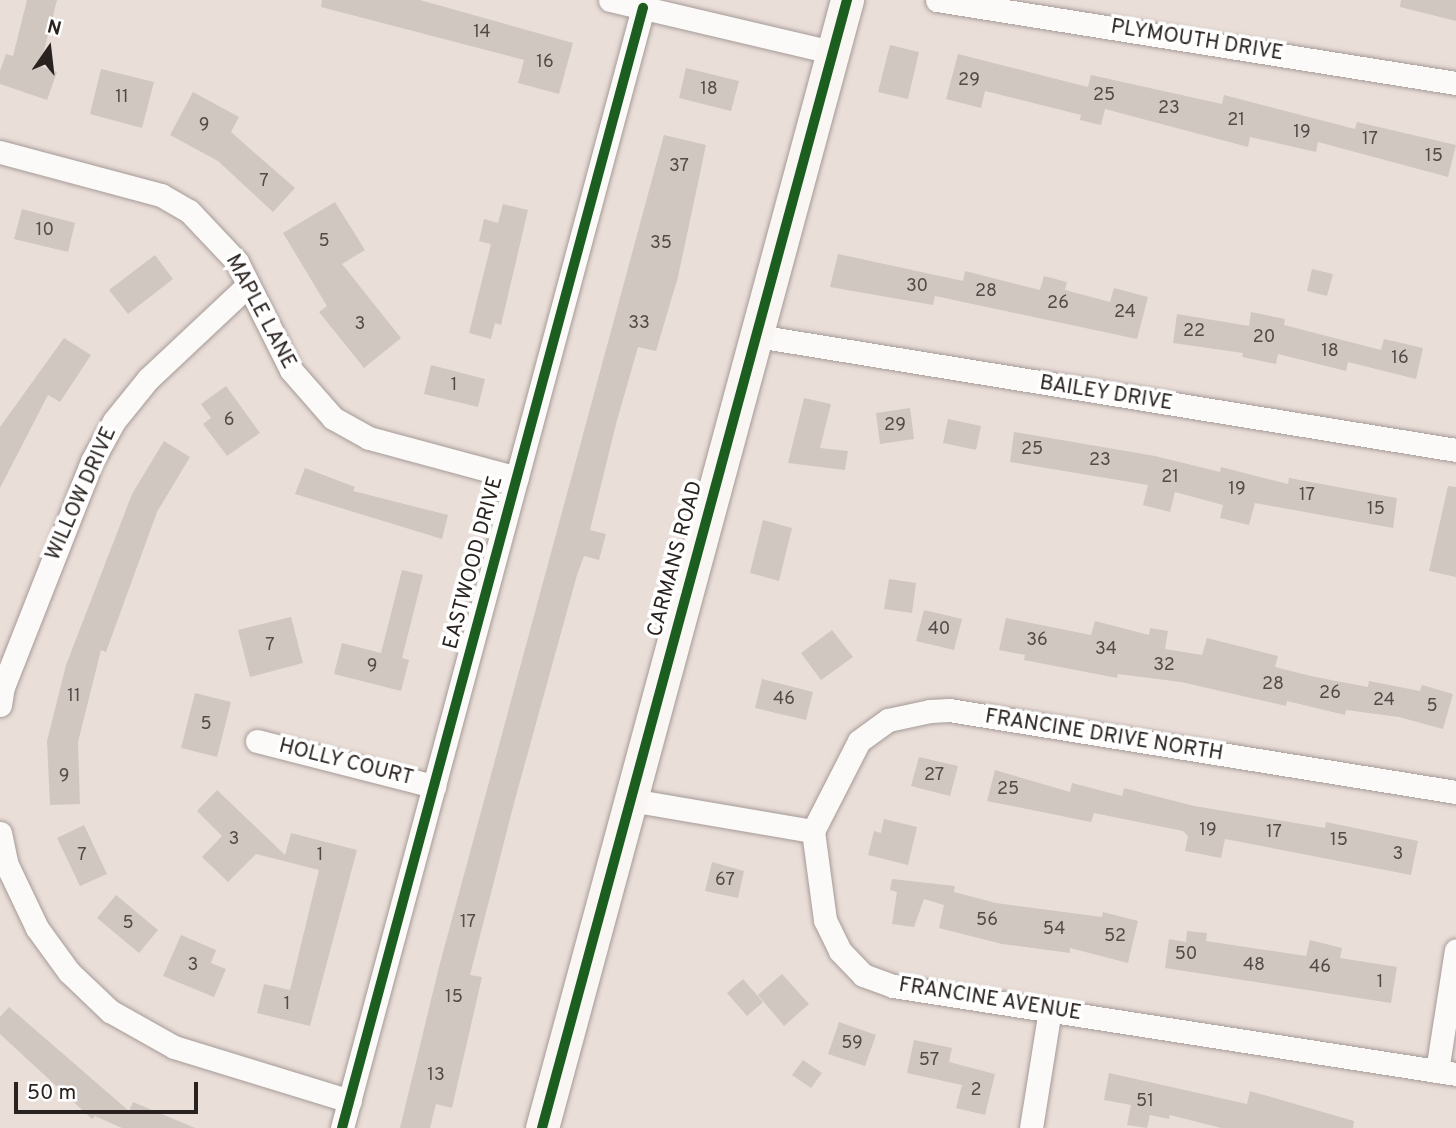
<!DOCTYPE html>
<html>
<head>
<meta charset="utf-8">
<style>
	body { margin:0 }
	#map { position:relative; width:1456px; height:1128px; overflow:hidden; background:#eaded8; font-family:Overpass,sans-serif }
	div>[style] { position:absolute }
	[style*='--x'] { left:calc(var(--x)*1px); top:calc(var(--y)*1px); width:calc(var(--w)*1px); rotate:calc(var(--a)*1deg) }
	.building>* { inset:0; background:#d0c7c1 }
	.roads { filter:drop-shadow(0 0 2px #a59b97) drop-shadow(0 0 2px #a59b97) }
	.street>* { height:23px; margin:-11.5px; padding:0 11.5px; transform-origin:11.5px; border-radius:11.5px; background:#fcfaf9 }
	.secondary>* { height:33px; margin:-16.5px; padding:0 16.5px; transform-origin:16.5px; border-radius:16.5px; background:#f9f6f4 }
	.cycleway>* { height:10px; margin:-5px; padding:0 5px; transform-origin:5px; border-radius:5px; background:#1b5e20 }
	span { translate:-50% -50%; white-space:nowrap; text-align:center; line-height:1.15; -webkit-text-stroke:7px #fff; paint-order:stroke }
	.number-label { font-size:18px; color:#544b47 }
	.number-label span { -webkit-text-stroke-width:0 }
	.street-label { font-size:21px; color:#2a221e }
	.north { position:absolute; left:14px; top:14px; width:70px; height:70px; -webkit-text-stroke:5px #fff; paint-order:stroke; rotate:14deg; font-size:19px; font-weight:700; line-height:28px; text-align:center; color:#2a221e }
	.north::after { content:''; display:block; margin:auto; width:24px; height:32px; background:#2a221e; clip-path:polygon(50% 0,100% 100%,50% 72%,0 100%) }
	.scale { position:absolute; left:14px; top:1082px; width:184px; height:32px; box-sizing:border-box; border:4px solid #2a221e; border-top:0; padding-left:9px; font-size:21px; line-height:24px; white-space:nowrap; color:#2a221e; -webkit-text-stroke:5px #fff; paint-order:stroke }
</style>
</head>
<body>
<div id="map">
	<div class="building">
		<div style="clip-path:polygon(27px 0,57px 0,40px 66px,57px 72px,47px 100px,0 84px,0 71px,6px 54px,13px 56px)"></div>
		<div style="clip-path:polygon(322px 0,420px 0,573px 43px,559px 94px,518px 83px,524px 60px,321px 7px)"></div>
		<div style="clip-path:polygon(1401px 0,1456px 0,1456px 21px,1400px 7px)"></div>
		<div style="clip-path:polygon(890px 45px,919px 52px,908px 99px,878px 92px)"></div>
		<div style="clip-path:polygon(958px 54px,1088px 87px,1091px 75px,1222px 104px,1224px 95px,1355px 129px,1357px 122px,1456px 145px,1448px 177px,1318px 142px,1316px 152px,1250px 137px,1248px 147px,1105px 109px,1101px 125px,1080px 120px,1081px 115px,985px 91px,981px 108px,946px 99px)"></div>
		<div style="clip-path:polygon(686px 68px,739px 81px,731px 111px,679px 98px)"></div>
		<div style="clip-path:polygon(101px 69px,154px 82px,142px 128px,90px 114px)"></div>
		<div style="clip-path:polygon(193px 92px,239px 117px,231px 132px,295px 188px,273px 212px,218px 161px,170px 135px)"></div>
		<div style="clip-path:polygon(664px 135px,706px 145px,678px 277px,656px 351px,638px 347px,616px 424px,590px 530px,606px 534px,599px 560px,584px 556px,577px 575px,514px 803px,470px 975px,482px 977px,452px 1108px,436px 1104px,430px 1128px,400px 1128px,439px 967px)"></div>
		<div style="clip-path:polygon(335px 202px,365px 250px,342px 264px,401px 338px,364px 368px,319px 312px,327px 306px,283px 233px)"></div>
		<div style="clip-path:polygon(503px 204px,528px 210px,501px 325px,495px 323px,491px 339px,469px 333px,491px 244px,479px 241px,484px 219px,498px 223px)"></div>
		<div style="clip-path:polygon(22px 209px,75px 223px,68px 252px,14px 239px)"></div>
		<div style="clip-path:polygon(838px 254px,963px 281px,965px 271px,1040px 290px,1044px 276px,1067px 282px,1065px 290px,1110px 302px,1114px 288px,1148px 297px,1137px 339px,935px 296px,933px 305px,830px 287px)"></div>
		<div style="clip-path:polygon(155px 255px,173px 279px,128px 314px,109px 290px)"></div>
		<div style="clip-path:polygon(1312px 269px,1333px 274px,1327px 296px,1307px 291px)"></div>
		<div style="clip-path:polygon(1251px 312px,1285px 319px,1284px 325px,1381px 350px,1384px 339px,1423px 348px,1416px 379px,1348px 362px,1346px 371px,1278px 354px,1276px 364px,1242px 357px,1243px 353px,1173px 343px,1177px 314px,1249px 326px)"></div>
		<div style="clip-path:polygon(64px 338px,91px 355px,60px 402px,48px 395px,0 488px,0 427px)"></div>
		<div style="clip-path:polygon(431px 365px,485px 379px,478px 407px,424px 394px)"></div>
		<div style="clip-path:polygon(226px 386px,260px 433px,227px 456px,203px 424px,211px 418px,201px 404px)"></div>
		<div style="clip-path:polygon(804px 398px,831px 404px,820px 448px,848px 451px,845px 470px,788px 463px)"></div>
		<div style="clip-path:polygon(910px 408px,914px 439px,880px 444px,876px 413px)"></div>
		<div style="clip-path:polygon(948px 419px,981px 426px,976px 450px,943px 443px)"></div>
		<div style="clip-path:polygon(1014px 432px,1155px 456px,1220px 472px,1221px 467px,1288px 484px,1289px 478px,1397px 498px,1393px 528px,1255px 503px,1249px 525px,1220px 518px,1223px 505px,1175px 492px,1170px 512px,1143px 505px,1148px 485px,1010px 462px)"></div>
		<div style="clip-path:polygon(164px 441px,190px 457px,157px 512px,106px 652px,101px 650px,78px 742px,80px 804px,50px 805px,47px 741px,66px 665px,132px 494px)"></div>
		<div style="clip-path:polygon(305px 468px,355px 487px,353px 491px,448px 515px,442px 539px,295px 494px)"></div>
		<div style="clip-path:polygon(1448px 486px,1456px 487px,1456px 577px,1429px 571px)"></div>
		<div style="clip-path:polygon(763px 520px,792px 528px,779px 581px,750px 573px)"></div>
		<div style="clip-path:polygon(402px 570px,423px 575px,402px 658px,409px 660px,401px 691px,334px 674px,342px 643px,381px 653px)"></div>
		<div style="clip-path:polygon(889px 579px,916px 583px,912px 613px,884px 609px)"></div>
		<div style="clip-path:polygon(924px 610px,962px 619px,954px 650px,916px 641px)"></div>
		<div style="clip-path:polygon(291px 617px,303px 663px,250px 677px,238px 630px)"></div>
		<div style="clip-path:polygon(1006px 618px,1091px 635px,1095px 621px,1149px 635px,1150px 628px,1168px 631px,1165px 649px,1202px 655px,1207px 638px,1278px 656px,1275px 667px,1315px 677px,1368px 687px,1369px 681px,1420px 691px,1422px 685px,1453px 694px,1443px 729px,1399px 717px,1346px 710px,1345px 715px,1287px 701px,1286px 706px,1181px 682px,1118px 674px,1117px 678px,1024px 660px,1025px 655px,999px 650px)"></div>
		<div style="clip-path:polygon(832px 630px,853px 657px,821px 680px,801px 653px)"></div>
		<div style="clip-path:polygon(762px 679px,813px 692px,806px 720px,755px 708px)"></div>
		<div style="clip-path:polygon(195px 693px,231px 702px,217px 757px,181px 748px)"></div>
		<div style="clip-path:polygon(919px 757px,958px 766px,950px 796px,911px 786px)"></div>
		<div style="clip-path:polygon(995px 770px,1070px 792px,1072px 783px,1122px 796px,1124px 788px,1194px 806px,1325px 828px,1326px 822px,1418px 841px,1411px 875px,1225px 839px,1221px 858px,1185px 851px,1188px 836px,1183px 831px,1094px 813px,1091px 822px,987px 801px)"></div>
		<div style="clip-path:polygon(217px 790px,285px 855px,291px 833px,357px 850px,310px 1026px,257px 1013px,264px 984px,290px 990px,319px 870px,256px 854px,228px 882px,202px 857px,222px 836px,197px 811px)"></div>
		<div style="clip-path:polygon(884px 819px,917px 827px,908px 865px,868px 855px,874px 831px,881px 833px)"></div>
		<div style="clip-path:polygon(84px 825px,107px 874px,80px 886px,57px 838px)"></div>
		<div style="clip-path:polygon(712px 862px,744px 871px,738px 898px,705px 891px)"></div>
		<div style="clip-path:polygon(892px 879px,955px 886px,954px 892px,996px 903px,1102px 917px,1103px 912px,1138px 921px,1128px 963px,1070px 948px,1070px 953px,1002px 944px,939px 928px,944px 905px,924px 899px,914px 927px,892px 924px,897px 892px,890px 890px)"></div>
		<div style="clip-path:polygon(116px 895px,158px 930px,139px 953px,97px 918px)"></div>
		<div style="clip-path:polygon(1187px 931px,1207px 933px,1206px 941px,1306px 956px,1310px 940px,1342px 948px,1340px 958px,1397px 967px,1391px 1003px,1165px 968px,1169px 939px,1186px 942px)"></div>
		<div style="clip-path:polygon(181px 935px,216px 950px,211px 963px,226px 969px,214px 997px,163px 976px)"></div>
		<div style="clip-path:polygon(782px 974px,809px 1004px,784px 1026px,758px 995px)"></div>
		<div style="clip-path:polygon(743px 979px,763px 1002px,747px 1016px,727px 993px)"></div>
		<div style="clip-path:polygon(9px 1007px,129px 1111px,133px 1102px,195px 1128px,122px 1128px,95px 1116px,92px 1119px,0 1034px,0 1017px)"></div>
		<div style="clip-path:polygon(839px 1022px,876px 1035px,865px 1066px,828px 1054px)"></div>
		<div style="clip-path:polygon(914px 1040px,952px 1048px,949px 1062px,995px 1074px,985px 1115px,956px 1108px,962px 1085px,907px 1073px)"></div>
		<div style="clip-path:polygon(803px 1060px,822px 1073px,811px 1088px,792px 1075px)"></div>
		<div style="clip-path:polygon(1109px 1073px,1247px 1104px,1250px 1091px,1354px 1121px,1353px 1128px,1221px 1128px,1170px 1115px,1169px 1119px,1150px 1115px,1147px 1128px,1127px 1125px,1131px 1105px,1104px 1100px)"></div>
	</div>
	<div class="roads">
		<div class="street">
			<div style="--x:610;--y:0;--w:228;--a:13.2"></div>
			<div style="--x:937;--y:0;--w:526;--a:9.09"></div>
			<div style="--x:0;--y:152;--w:167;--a:15"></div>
			<div style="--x:161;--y:195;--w:32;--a:30"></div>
			<div style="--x:189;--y:211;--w:70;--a:46.7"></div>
			<div style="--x:237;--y:262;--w:121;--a:63.4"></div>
			<div style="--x:291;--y:370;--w:64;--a:48.8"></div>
			<div style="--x:333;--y:418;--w:41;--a:29.1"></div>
			<div style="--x:369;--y:438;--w:153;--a:15.1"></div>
			<div style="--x:757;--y:336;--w:708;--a:9.26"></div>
			<div style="--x:0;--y:705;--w:18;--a:-81"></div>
			<div style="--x:3;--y:687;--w:243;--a:-68.5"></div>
			<div style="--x:92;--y:461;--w:46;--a:-61.2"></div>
			<div style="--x:114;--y:421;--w:54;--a:-51"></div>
			<div style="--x:148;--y:379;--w:136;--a:-43.2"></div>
			<div style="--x:257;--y:741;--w:183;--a:14.3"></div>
			<div style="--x:631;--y:800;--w:185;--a:9.7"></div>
			<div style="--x:813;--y:831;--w:90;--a:82.3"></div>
			<div style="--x:825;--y:920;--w:34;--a:64"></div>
			<div style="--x:840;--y:951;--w:33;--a:46"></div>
			<div style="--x:863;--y:975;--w:32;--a:20"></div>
			<div style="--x:893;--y:986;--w:570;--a:8.88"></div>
			<div style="--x:813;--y:831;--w:101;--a:-62.9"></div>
			<div style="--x:859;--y:741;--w:36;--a:-36"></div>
			<div style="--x:888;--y:720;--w:43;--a:-12.1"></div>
			<div style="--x:930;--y:711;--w:19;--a:-3"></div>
			<div style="--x:949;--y:710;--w:514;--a:9.19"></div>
			<div style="--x:0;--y:833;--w:33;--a:78"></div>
			<div style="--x:7;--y:865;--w:70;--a:64.5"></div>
			<div style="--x:37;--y:928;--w:54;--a:54"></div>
			<div style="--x:69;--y:972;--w:57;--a:43.6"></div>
			<div style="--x:110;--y:1011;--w:73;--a:29.4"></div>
			<div style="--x:174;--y:1047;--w:184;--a:17.1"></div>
			<div style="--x:1437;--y:1071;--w:122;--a:-81.1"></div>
			<div style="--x:342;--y:1128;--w:1160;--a:-74.96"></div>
			<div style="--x:1031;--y:1128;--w:120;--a:-80.9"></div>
		</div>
		<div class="secondary">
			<div style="--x:542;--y:1128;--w:1169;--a:-74.87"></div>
		</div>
	</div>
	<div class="cycleway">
		<div style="--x:342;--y:1128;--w:1160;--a:-74.96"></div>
		<div style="--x:542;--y:1128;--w:1169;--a:-74.87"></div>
	</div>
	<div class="number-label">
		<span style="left:482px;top:33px">14</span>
		<span style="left:545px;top:63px">16</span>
		<span style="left:969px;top:81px">29</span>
		<span style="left:709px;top:90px">18</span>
		<span style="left:1104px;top:96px">25</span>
		<span style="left:122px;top:98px">11</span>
		<span style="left:1169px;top:109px">23</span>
		<span style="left:1236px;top:121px">21</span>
		<span style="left:204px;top:126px">9</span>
		<span style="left:1302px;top:133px">19</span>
		<span style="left:1370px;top:140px">17</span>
		<span style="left:1434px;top:157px">15</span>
		<span style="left:679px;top:167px">37</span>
		<span style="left:264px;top:182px">7</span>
		<span style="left:45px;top:231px">10</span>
		<span style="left:324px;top:242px">5</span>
		<span style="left:661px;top:244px">35</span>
		<span style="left:917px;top:287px">30</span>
		<span style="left:986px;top:292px">28</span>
		<span style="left:1058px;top:304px">26</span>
		<span style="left:1125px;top:313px">24</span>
		<span style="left:639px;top:324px">33</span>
		<span style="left:360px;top:325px">3</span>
		<span style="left:1194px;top:332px">22</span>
		<span style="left:1264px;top:338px">20</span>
		<span style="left:1330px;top:352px">18</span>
		<span style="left:1400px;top:359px">16</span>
		<span style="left:454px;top:386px">1</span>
		<span style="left:229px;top:421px">6</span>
		<span style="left:895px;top:426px">29</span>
		<span style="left:1032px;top:450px">25</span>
		<span style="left:1100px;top:461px">23</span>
		<span style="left:1170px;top:478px">21</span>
		<span style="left:1237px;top:490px">19</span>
		<span style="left:1307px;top:496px">17</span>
		<span style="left:1376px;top:510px">15</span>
		<span style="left:939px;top:630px">40</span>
		<span style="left:1037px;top:641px">36</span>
		<span style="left:270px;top:646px">7</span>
		<span style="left:1106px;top:650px">34</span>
		<span style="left:1164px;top:666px">32</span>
		<span style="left:372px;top:667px">9</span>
		<span style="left:1273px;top:685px">28</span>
		<span style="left:1330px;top:694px">26</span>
		<span style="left:74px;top:697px">11</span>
		<span style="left:784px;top:700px">46</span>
		<span style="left:1384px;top:701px">24</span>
		<span style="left:1432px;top:707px">5</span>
		<span style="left:206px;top:725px">5</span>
		<span style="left:934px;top:776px">27</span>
		<span style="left:64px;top:777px">9</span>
		<span style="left:1008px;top:790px">25</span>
		<span style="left:1208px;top:831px">19</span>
		<span style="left:1274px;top:833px">17</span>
		<span style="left:234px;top:840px">3</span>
		<span style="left:1339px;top:841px">15</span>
		<span style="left:1398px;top:855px">3</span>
		<span style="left:82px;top:856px">7</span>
		<span style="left:320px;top:856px">1</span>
		<span style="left:725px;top:881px">67</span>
		<span style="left:987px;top:921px">56</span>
		<span style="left:468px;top:923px">17</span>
		<span style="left:128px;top:924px">5</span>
		<span style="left:1054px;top:930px">54</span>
		<span style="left:1115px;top:937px">52</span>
		<span style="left:1186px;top:955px">50</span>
		<span style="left:193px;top:966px">3</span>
		<span style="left:1254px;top:966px">48</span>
		<span style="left:1320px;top:968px">46</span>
		<span style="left:1380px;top:983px">1</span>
		<span style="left:454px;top:998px">15</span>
		<span style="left:287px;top:1005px">1</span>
		<span style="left:852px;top:1044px">59</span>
		<span style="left:929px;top:1061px">57</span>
		<span style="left:436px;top:1076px">13</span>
		<span style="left:976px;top:1091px">2</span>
		<span style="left:1145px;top:1102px">51</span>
	</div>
	<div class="street-label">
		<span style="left:1197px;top:41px;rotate:9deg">PLYMOUTH DRIVE</span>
		<span style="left:260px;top:312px;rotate:62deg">MAPLE LANE</span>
		<span style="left:1106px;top:394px;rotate:9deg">BAILEY DRIVE</span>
		<span style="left:82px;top:494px;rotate:-66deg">WILLOW DRIVE</span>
		<span style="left:676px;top:559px;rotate:-75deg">CARMANS ROAD</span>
		<span style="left:474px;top:563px;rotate:-75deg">EASTWOOD DRIVE</span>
		<span style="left:1104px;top:736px;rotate:9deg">FRANCINE DRIVE NORTH</span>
		<span style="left:346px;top:763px;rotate:14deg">HOLLY COURT</span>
		<span style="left:990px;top:1000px;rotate:9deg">FRANCINE AVENUE</span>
	</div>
	<div class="north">N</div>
	<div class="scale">50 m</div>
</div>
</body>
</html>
